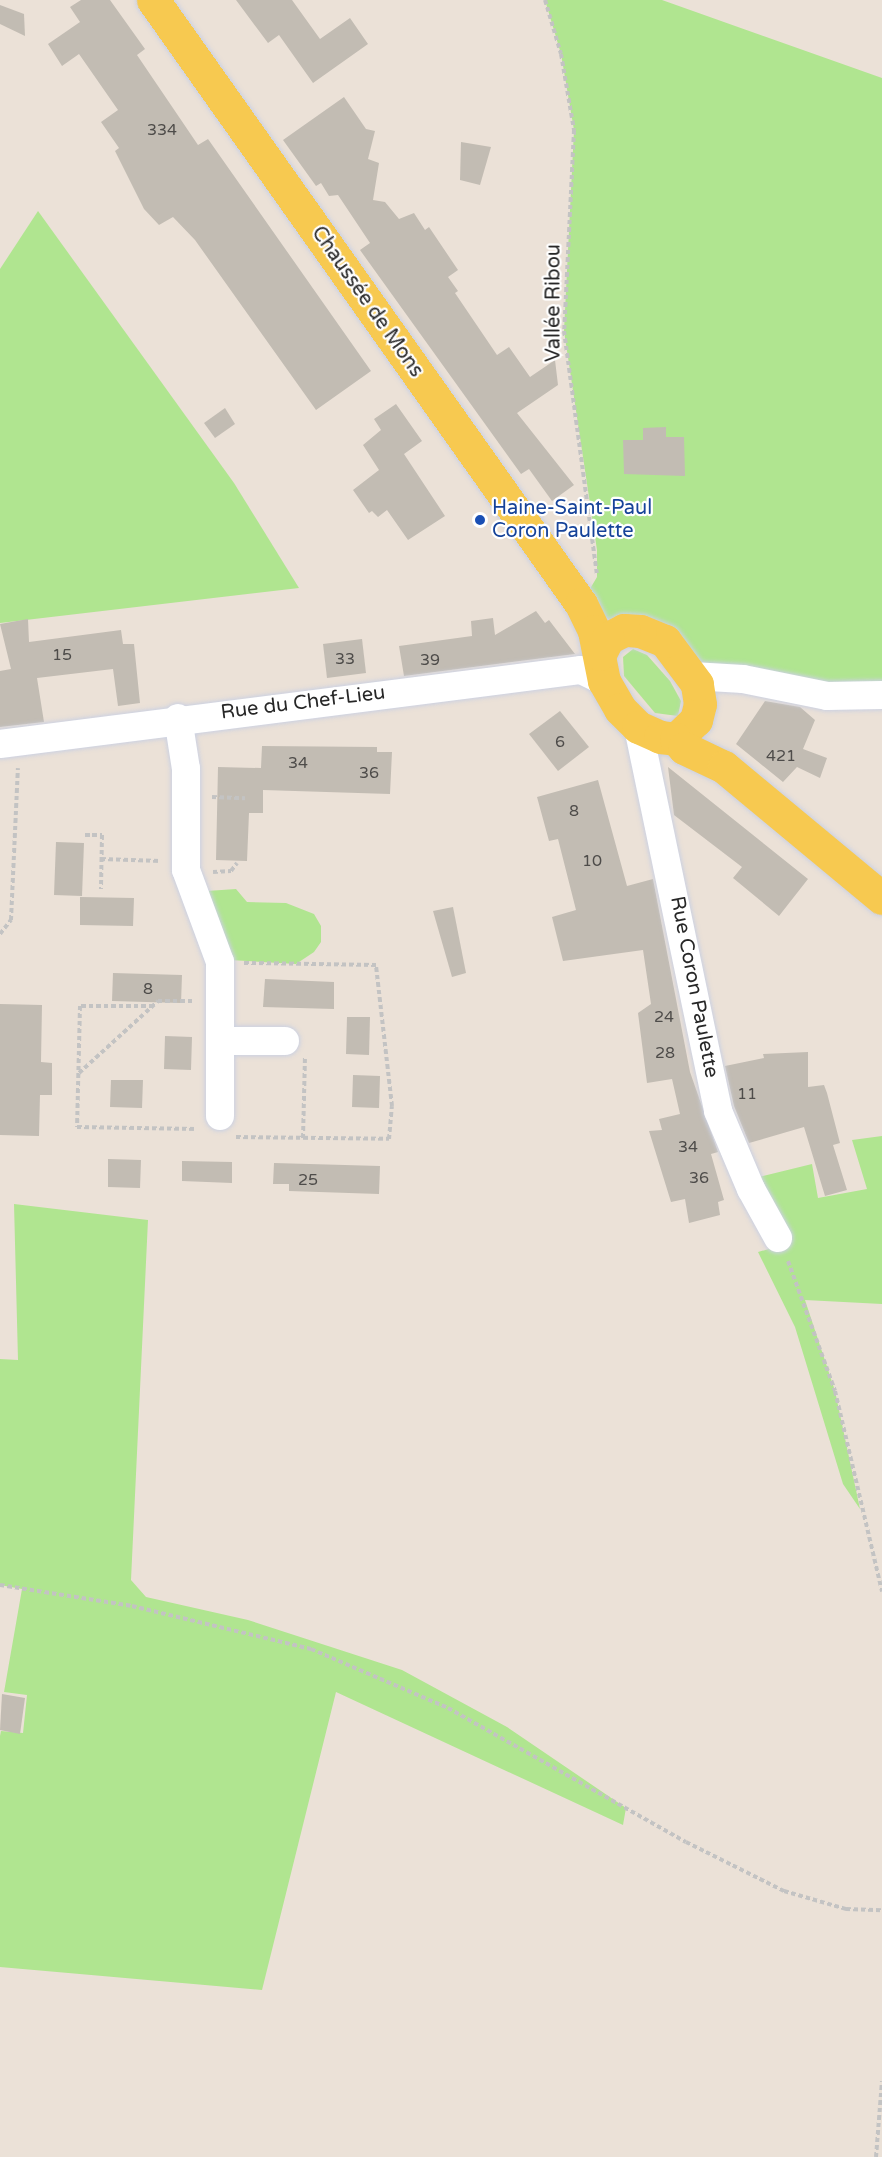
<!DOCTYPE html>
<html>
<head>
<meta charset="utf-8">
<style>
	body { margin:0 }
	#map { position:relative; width:882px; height:2157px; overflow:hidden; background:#ebe1d7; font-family:"Varela Round",sans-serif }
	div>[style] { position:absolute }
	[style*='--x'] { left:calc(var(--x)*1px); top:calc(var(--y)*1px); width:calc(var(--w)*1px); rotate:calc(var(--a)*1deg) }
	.green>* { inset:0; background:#b0e590 }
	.building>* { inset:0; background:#c2bcb3 }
	.path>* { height:4px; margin-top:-2px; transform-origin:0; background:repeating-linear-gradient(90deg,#c3c3c3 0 4.5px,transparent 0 7.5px) }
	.roads { filter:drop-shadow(0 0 2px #ccd1e1) drop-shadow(0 0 2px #ccd1e1) }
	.minor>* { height:28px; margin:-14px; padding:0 14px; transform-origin:14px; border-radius:14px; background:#fff }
	.major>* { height:33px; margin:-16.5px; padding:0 16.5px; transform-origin:16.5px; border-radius:16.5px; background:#f7c950 }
	.dots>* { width:16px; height:16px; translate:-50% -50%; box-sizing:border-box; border:3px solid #fff; border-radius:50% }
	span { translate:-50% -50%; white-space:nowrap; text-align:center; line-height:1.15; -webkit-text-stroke:4.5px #fff; paint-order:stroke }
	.number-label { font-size:16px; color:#4e4c4a }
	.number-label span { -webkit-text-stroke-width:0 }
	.street-label { font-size:20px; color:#272727 }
	.transit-label { font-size:20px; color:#164399 }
	.left { translate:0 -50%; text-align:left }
</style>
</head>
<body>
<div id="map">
	<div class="green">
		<div style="clip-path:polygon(545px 0,662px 0,882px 78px,882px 695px,716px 678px,581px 604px,597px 577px,597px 550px,564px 331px,574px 130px,561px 54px)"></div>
		<div style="clip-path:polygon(38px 211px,234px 483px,299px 588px,0 623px,0 269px)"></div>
		<div style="clip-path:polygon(633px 649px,647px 655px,670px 681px,681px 701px,678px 716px,655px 713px,624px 676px,623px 657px)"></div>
		<div style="clip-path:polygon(236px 889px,247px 902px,286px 903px,314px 914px,321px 926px,321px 942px,314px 952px,296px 964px,230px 960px,207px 891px)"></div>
		<div style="clip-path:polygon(882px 1136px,882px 1304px,805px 1300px,835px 1391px,860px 1509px,843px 1484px,795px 1327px,758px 1252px,769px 1249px,747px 1180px,812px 1164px,818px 1198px,867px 1189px,852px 1140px)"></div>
		<div style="clip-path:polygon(14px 1204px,148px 1220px,131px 1580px,146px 1597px,248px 1620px,402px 1670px,507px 1727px,626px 1808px,623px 1825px,336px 1692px,262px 1990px,0 1967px,0 1736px,1px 1731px,23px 1733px,27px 1695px,4px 1692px,22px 1589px,0 1585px,0 1359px,18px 1360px)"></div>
	</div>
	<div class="building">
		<div style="clip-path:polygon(81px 0,110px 0,145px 49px,137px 55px,198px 145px,208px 139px,371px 371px,316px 410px,195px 240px,173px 217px,159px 225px,144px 209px,115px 151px,119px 148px,101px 122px,118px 110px,79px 54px,62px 66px,48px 44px,80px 22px,70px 7px)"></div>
		<div style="clip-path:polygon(236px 0,292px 0,320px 39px,350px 18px,368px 44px,313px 83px,279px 35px,268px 43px)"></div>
		<div style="clip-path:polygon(0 5px,24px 14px,25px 36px,0 24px)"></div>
		<div style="clip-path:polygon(344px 97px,366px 129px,375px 131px,368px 159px,379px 163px,373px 200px,385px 202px,399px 219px,414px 213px,425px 230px,429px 227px,458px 270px,448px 277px,458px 291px,455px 293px,497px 355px,509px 347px,530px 377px,555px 360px,558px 385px,517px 413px,574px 485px,552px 501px,529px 469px,521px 474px,360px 250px,370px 243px,338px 195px,329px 196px,321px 183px,316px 186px,283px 140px)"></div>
		<div style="clip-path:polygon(461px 142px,491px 147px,480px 185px,460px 180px)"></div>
		<div style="clip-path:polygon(396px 404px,422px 441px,404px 454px,445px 516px,408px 540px,387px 510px,378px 517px,372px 511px,369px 513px,353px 490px,379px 470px,363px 445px,381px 430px,374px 419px)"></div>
		<div style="clip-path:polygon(225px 408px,235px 424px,215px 438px,204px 423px)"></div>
		<div style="clip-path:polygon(666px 427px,666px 437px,684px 437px,685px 476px,624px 474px,623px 440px,643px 440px,643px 428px)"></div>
		<div style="clip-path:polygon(536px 611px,545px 623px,549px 620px,575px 654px,404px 676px,399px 646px,472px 636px,471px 621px,493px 618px,495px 635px)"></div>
		<div style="clip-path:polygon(28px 619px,29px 642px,121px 630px,123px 644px,134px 644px,140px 703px,118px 706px,113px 669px,37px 678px,44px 722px,0 727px,0 671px,11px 669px,0 624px)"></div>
		<div style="clip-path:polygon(362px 639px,366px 673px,327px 678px,323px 644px)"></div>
		<div style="clip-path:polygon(765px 701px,800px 707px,815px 720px,803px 749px,827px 758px,820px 778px,797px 767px,783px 782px,736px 744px)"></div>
		<div style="clip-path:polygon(560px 711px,589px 747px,558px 771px,529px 734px)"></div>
		<div style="clip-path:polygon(262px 746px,377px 747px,377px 752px,392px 752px,390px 794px,263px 790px,263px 813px,249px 813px,247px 861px,216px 860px,218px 767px,261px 768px)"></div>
		<div style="clip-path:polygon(668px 767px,808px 879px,779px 916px,733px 878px,742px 867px,674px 815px)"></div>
		<div style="clip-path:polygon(598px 780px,627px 886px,653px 879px,690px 1072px,718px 1152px,711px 1154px,724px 1200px,718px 1202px,720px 1215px,689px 1223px,685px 1199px,671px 1202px,649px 1131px,662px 1130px,659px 1119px,680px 1114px,672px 1079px,647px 1083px,638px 1013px,651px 1004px,643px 950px,563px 961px,552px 917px,576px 910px,558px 839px,549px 841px,537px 797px)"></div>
		<div style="clip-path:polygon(56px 842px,84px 843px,82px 896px,54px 895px)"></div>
		<div style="clip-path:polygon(80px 897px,134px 898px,133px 926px,80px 925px)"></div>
		<div style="clip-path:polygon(453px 907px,466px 973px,452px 977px,433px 911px)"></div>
		<div style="clip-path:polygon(113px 973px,182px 975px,181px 1003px,112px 1001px)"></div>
		<div style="clip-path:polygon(265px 979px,334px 982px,334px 1009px,263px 1007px)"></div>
		<div style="clip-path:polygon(0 1004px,42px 1005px,41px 1062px,52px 1063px,52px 1095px,40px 1095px,39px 1136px,0 1135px)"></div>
		<div style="clip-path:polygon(347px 1017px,370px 1017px,369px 1055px,346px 1054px)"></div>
		<div style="clip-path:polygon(165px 1036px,192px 1037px,191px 1070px,164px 1069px)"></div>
		<div style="clip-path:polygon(808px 1052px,808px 1087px,824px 1085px,827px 1093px,840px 1143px,833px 1145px,847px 1190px,825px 1196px,804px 1127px,749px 1143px,734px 1106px,725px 1066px,764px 1058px,763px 1054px)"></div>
		<div style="clip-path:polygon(353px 1075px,380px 1076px,379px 1108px,352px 1107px)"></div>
		<div style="clip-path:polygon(111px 1080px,143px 1080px,142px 1108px,110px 1107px)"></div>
		<div style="clip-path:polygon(108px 1159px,141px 1160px,140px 1188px,108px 1187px)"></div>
		<div style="clip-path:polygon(182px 1161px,232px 1162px,232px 1183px,182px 1181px)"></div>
		<div style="clip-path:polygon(274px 1163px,380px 1166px,379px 1194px,289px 1191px,289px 1184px,273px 1184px)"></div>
		<div style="clip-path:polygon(2px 1694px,25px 1698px,20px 1734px,0 1730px)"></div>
	</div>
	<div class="path">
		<div style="--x:545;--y:0;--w:56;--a:73.5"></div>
		<div style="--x:561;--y:54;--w:77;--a:80.3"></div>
		<div style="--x:574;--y:130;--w:201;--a:92.8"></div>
		<div style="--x:564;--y:331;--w:246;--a:82.3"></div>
		<div style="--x:212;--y:797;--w:33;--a:2"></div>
		<div style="--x:85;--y:835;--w:17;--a:0"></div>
		<div style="--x:102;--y:835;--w:54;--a:91.1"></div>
		<div style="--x:101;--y:859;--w:60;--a:1.9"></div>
		<div style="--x:213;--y:872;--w:18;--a:-3"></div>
		<div style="--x:231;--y:871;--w:10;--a:-53"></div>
		<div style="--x:0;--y:934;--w:18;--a:-52"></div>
		<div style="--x:11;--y:920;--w:152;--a:-87.4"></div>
		<div style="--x:153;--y:1006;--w:73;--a:180"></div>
		<div style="--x:80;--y:1006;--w:121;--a:91.4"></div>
		<div style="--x:77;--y:1127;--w:120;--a:1"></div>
		<div style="--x:79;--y:1073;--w:107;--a:-42.3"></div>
		<div style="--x:158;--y:1001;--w:36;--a:0"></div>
		<div style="--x:236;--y:1137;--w:153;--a:0.7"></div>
		<div style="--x:389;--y:1139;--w:33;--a:-85"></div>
		<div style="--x:392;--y:1106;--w:142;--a:-96.5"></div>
		<div style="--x:376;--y:965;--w:132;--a:-179.1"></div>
		<div style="--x:303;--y:1138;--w:80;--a:-88.6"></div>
		<div style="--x:788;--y:1261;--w:138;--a:70.1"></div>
		<div style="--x:835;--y:1391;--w:206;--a:76.8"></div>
		<div style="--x:0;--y:1585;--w:134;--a:9"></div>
		<div style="--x:132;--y:1606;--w:184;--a:13.5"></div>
		<div style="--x:311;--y:1649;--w:149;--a:23.3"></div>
		<div style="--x:448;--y:1708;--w:273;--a:29.4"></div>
		<div style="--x:686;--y:1842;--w:110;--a:26.6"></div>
		<div style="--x:784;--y:1891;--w:65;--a:16.2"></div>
		<div style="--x:846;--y:1909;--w:36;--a:2"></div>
		<div style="--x:876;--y:2157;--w:76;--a:-85.5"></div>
	</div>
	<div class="roads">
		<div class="minor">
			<div style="--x:692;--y:676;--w:51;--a:3.4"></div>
			<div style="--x:743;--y:679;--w:86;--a:11.4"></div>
			<div style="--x:827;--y:696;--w:55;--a:-1"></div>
			<div style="--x:178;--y:718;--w:52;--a:81.1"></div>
			<div style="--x:186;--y:769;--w:101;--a:90"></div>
			<div style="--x:186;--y:870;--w:98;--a:69.7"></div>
			<div style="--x:220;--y:962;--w:154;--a:90"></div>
			<div style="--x:638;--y:727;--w:392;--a:78.2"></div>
			<div style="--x:718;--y:1111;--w:85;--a:67.1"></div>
			<div style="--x:751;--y:1189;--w:56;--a:61.1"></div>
			<div style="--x:0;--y:744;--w:586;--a:-7.26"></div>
			<div style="--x:581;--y:670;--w:25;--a:26"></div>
			<div style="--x:222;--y:1041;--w:63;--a:0"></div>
		</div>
		<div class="major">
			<div style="--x:153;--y:0;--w:740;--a:54.68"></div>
			<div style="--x:581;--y:604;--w:30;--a:64"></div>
			<div style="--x:594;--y:631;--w:51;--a:78.7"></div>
			<div style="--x:604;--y:681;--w:32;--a:60"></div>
			<div style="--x:620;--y:709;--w:25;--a:45"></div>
			<div style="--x:638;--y:727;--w:24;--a:24"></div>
			<div style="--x:660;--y:737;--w:16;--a:7"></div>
			<div style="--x:676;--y:739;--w:28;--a:-44"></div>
			<div style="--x:696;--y:720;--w:16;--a:-76"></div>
			<div style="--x:700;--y:704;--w:20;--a:-99"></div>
			<div style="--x:697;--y:684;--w:54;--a:-126.7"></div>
			<div style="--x:665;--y:641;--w:27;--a:-158"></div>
			<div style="--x:640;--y:631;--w:16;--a:-176"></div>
			<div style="--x:624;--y:630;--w:18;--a:153"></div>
			<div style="--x:608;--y:638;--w:18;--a:117"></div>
			<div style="--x:676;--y:739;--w:12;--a:48"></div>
			<div style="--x:684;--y:748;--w:44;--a:25.4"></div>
			<div style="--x:724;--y:767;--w:205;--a:39.7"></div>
		</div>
	</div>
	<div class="dots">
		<div style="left:480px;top:520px;background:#1a4fb4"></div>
	</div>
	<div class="number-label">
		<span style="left:162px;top:130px">334</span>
		<span style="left:62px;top:655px">15</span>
		<span style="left:345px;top:659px">33</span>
		<span style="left:430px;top:660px">39</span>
		<span style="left:560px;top:742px">6</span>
		<span style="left:781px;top:756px">421</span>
		<span style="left:298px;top:763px">34</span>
		<span style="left:369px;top:773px">36</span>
		<span style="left:574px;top:811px">8</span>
		<span style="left:592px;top:861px">10</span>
		<span style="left:148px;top:989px">8</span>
		<span style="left:664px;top:1017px">24</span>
		<span style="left:665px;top:1053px">28</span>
		<span style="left:747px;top:1094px">11</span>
		<span style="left:688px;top:1147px">34</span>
		<span style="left:699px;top:1178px">36</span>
		<span style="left:308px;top:1180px">25</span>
	</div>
	<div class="street-label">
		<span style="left:367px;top:302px;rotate:55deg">Chaussée de Mons</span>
		<span style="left:554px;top:303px;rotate:-90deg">Vallée Ribou</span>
		<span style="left:303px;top:703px;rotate:-7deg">Rue du Chef-Lieu</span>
		<span style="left:694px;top:987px;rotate:79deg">Rue Coron Paulette</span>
	</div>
	<div class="transit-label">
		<span class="left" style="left:492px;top:520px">Haine-Saint-Paul<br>Coron Paulette</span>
	</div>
</div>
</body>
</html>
